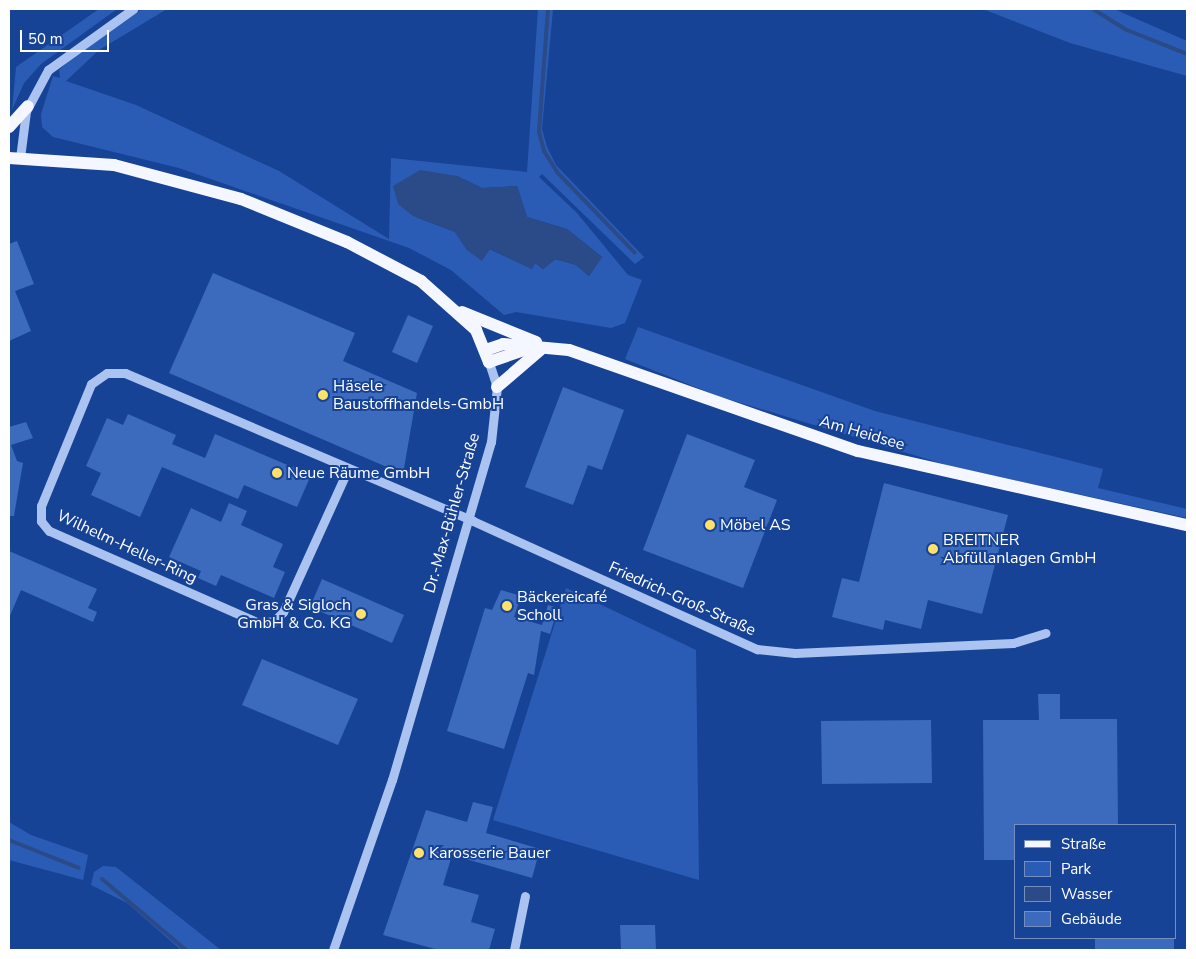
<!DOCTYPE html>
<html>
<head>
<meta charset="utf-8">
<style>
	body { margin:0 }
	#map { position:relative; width:1196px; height:959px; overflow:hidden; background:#174396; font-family:"Nunito Sans",sans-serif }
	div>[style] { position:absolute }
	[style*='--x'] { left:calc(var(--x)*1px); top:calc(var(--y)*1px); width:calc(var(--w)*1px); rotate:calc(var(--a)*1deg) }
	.green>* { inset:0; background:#2b5cb5 }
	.water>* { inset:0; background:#2a4a88 }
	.stream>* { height:4px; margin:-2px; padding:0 2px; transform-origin:2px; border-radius:2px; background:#2a4a88 }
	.building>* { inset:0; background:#3c6abc }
	.minor>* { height:9px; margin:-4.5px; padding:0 4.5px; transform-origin:4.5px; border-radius:4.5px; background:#aac3f1 }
	.major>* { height:12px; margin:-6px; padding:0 6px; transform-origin:6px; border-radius:6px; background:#f4f7ff }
	.dots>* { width:14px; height:14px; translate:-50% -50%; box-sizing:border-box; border:2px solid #174396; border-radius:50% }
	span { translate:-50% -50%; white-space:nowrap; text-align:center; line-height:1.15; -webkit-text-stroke:4px #174396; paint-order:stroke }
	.poi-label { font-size:16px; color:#fff }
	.left { translate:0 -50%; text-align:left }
	.right { translate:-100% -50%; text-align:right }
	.street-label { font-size:16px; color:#fff }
	.frame { position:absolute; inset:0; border:10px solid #fff; pointer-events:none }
	.legend { position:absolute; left:1014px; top:824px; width:162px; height:115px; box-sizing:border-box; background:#174396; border:1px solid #748ec0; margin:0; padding:6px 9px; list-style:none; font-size:15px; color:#fff }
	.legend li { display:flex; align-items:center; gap:10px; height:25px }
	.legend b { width:25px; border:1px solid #748ec0 }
	.scale { position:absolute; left:20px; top:30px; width:89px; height:22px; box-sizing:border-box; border:2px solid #fff; border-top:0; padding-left:6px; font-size:15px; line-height:18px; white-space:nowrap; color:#fff; -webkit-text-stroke:4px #174396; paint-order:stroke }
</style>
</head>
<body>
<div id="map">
	<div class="green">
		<div style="clip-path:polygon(99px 9px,117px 9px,41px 64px,24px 83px,12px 110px,16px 67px)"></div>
		<div style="clip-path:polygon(evenodd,142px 9px,167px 9px,99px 50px,66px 81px,136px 105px,279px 171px,389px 239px,391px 158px,527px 172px,538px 9px,553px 9px,542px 129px,547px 147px,556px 165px,644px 257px,635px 264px,542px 174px,539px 177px,577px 213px,628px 275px,642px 280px,625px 323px,611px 328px,516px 312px,504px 315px,451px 270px,409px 248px,179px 168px,53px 137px,42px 127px,41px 114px,53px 76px,60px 78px,59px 70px,90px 42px,142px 9px,457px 176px,482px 188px,517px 186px,527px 217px,567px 229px,602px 257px,589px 276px,576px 265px,555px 259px,543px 269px,535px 263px,532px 269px,489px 249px,467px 250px,455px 232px,418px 218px,457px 176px)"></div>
		<div style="clip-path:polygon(983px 9px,1114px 9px,1187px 41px,1187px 76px,1070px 43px)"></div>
		<div style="clip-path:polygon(638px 327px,875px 411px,1103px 469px,1098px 488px,1187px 509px,1187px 518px,950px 466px,718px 396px,625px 359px)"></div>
		<div style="clip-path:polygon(566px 588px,696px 650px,699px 880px,493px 820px)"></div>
		<div style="clip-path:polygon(9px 822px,31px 835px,88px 855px,83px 880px,9px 860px)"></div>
		<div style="clip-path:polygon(103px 866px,116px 867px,221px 950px,181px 950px,127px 903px,91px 885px,94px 872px)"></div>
	</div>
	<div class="water">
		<div style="clip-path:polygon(420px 170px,457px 176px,482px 188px,517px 186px,527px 217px,567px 229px,602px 257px,589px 276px,576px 265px,556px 259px,543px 269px,535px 263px,532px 269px,490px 249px,482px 261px,467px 250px,455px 232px,413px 216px,398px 204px,393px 186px)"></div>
	</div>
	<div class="stream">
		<div style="--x:548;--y:9;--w:123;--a:94.2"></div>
		<div style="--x:539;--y:132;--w:20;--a:75"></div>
		<div style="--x:544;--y:151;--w:25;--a:58"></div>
		<div style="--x:557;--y:172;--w:112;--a:46.1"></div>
		<div style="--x:1093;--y:9;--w:40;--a:32"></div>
		<div style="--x:1127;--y:30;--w:65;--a:21.8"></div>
		<div style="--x:9;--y:840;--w:75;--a:21.8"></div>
		<div style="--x:102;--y:879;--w:110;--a:40.2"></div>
	</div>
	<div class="building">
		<div style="clip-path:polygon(17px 241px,34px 284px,15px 291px,31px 331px,9px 341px,9px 244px)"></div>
		<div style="clip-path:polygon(213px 273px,355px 333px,343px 361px,417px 393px,403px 474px,169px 373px)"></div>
		<div style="clip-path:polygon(408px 315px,433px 326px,417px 363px,392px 352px)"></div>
		<div style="clip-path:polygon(563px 387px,624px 410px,602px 470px,588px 465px,573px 505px,525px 487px)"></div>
		<div style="clip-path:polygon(128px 414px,176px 435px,172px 444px,205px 458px,215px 434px,311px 475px,297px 507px,244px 485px,238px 499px,162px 467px,140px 517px,91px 495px,101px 473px,86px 466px,107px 418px,123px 425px)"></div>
		<div style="clip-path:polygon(26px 422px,33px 438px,11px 445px,17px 461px,23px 463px,14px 516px,9px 516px,9px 427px)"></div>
		<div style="clip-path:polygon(687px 434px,755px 460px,744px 487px,777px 500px,743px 588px,643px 550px)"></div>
		<div style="clip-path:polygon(884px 483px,1008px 515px,982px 614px,928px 600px,921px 629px,885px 620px,883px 630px,832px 617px,842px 578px,859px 582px)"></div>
		<div style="clip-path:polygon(229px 503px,247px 511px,241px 525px,283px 544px,273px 567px,285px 572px,274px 598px,221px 575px,216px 586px,198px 578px,201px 571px,169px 557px,191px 508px,221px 522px)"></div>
		<div style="clip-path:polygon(9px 551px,97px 589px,88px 608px,97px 612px,93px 622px,21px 590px,9px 618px)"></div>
		<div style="clip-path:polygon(322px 579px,404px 615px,392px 643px,310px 607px)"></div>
		<div style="clip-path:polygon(501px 590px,521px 596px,514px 617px,542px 625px,548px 605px,558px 608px,550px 634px,541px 631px,534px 675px,528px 673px,504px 749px,447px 731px,485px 608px,492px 610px)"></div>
		<div style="clip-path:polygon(262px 659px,358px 699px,338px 745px,242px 705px)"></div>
		<div style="clip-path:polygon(1038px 694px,1060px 694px,1060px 719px,1117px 719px,1118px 825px,1015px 825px,1015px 860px,984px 860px,983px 720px,1039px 720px)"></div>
		<div style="clip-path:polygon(931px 720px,932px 783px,822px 784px,821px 721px)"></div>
		<div style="clip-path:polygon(473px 802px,493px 807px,486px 833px,540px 849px,532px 878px,452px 855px,443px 885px,479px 895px,471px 922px,495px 929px,489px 950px,439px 950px,383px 935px,426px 810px,467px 822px)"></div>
		<div style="clip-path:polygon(620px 925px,655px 925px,656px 950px,621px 950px)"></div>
		<div style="clip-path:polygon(1095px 938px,1174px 938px,1174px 950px,1095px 950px)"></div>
	</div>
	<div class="minor">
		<div style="--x:20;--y:158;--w:47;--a:-82.7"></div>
		<div style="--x:26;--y:111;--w:47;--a:-61.8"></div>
		<div style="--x:48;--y:70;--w:105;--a:-35.7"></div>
		<div style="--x:348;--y:469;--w:157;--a:114.4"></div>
		<div style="--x:283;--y:612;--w:13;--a:135"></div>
		<div style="--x:274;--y:621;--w:15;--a:172"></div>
		<div style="--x:259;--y:623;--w:229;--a:-156.3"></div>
		<div style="--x:49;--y:531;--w:13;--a:-129"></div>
		<div style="--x:41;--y:521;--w:15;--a:-90"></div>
		<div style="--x:41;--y:506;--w:132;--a:-67.7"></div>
		<div style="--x:91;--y:384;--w:19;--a:-35"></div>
		<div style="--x:107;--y:373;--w:18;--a:0"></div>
		<div style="--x:125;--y:373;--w:378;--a:23"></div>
		<div style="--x:473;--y:521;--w:312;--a:24.3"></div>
		<div style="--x:757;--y:649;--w:38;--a:6"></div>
		<div style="--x:795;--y:653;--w:218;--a:-2.6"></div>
		<div style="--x:1013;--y:643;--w:34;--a:-17"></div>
		<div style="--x:333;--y:950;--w:180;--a:-70.9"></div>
		<div style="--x:392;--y:780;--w:352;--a:-73.7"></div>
		<div style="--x:491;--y:442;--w:55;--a:-83.8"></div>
		<div style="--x:497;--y:387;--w:26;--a:-108"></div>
		<div style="--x:514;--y:950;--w:55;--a:-78.5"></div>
	</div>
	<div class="major">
		<div style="--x:9;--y:127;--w:28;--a:-48"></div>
		<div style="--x:9;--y:158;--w:105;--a:3.8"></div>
		<div style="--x:114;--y:165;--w:131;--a:15"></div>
		<div style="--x:241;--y:199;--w:114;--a:22.1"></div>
		<div style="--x:347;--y:242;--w:84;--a:27.8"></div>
		<div style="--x:421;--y:281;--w:74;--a:41.7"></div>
		<div style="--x:476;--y:330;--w:35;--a:68"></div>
		<div style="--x:489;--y:362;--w:46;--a:-18.8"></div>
		<div style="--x:462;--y:312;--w:80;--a:22.1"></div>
		<div style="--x:486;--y:350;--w:18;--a:-19"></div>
		<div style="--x:503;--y:344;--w:66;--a:5.2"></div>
		<div style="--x:569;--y:350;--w:306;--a:19.3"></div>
		<div style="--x:858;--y:451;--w:337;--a:12.7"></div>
		<div style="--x:497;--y:387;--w:57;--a:-40.7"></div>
	</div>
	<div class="dots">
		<div style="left:323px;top:395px;background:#ffe16a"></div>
		<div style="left:277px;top:473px;background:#ffe16a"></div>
		<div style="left:710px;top:525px;background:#ffe16a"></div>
		<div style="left:933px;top:549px;background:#ffe16a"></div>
		<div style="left:507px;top:606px;background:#ffe16a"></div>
		<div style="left:361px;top:614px;background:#ffe16a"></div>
		<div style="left:419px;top:853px;background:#ffe16a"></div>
	</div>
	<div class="poi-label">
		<span class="left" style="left:333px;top:395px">Häsele<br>Baustoffhandels-GmbH</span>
		<span class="left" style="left:287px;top:473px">Neue Räume GmbH</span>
		<span class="left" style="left:720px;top:525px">Möbel AS</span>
		<span class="left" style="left:943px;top:549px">BREITNER<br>Abfüllanlagen GmbH</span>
		<span class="left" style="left:517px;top:606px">Bäckereicafé<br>Scholl</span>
		<span class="right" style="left:351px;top:614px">Gras &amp; Sigloch<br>GmbH &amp; Co. KG</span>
		<span class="left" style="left:429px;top:853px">Karosserie Bauer</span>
	</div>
	<div class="street-label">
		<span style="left:862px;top:433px;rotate:16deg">Am Heidsee</span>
		<span style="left:452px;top:513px;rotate:-74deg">Dr.-Max-Bühler-Straße</span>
		<span style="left:127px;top:547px;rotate:25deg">Wilhelm-Heller-Ring</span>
		<span style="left:682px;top:599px;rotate:24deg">Friedrich-Groß-Straße</span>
	</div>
	<div class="frame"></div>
	<ul class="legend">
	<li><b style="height:6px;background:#f4f7ff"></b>Straße</li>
	<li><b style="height:14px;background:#2b5cb5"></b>Park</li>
	<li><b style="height:14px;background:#2a4a88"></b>Wasser</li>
	<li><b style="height:14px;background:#3c6abc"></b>Gebäude</li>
	</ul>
	<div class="scale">50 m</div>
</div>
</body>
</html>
